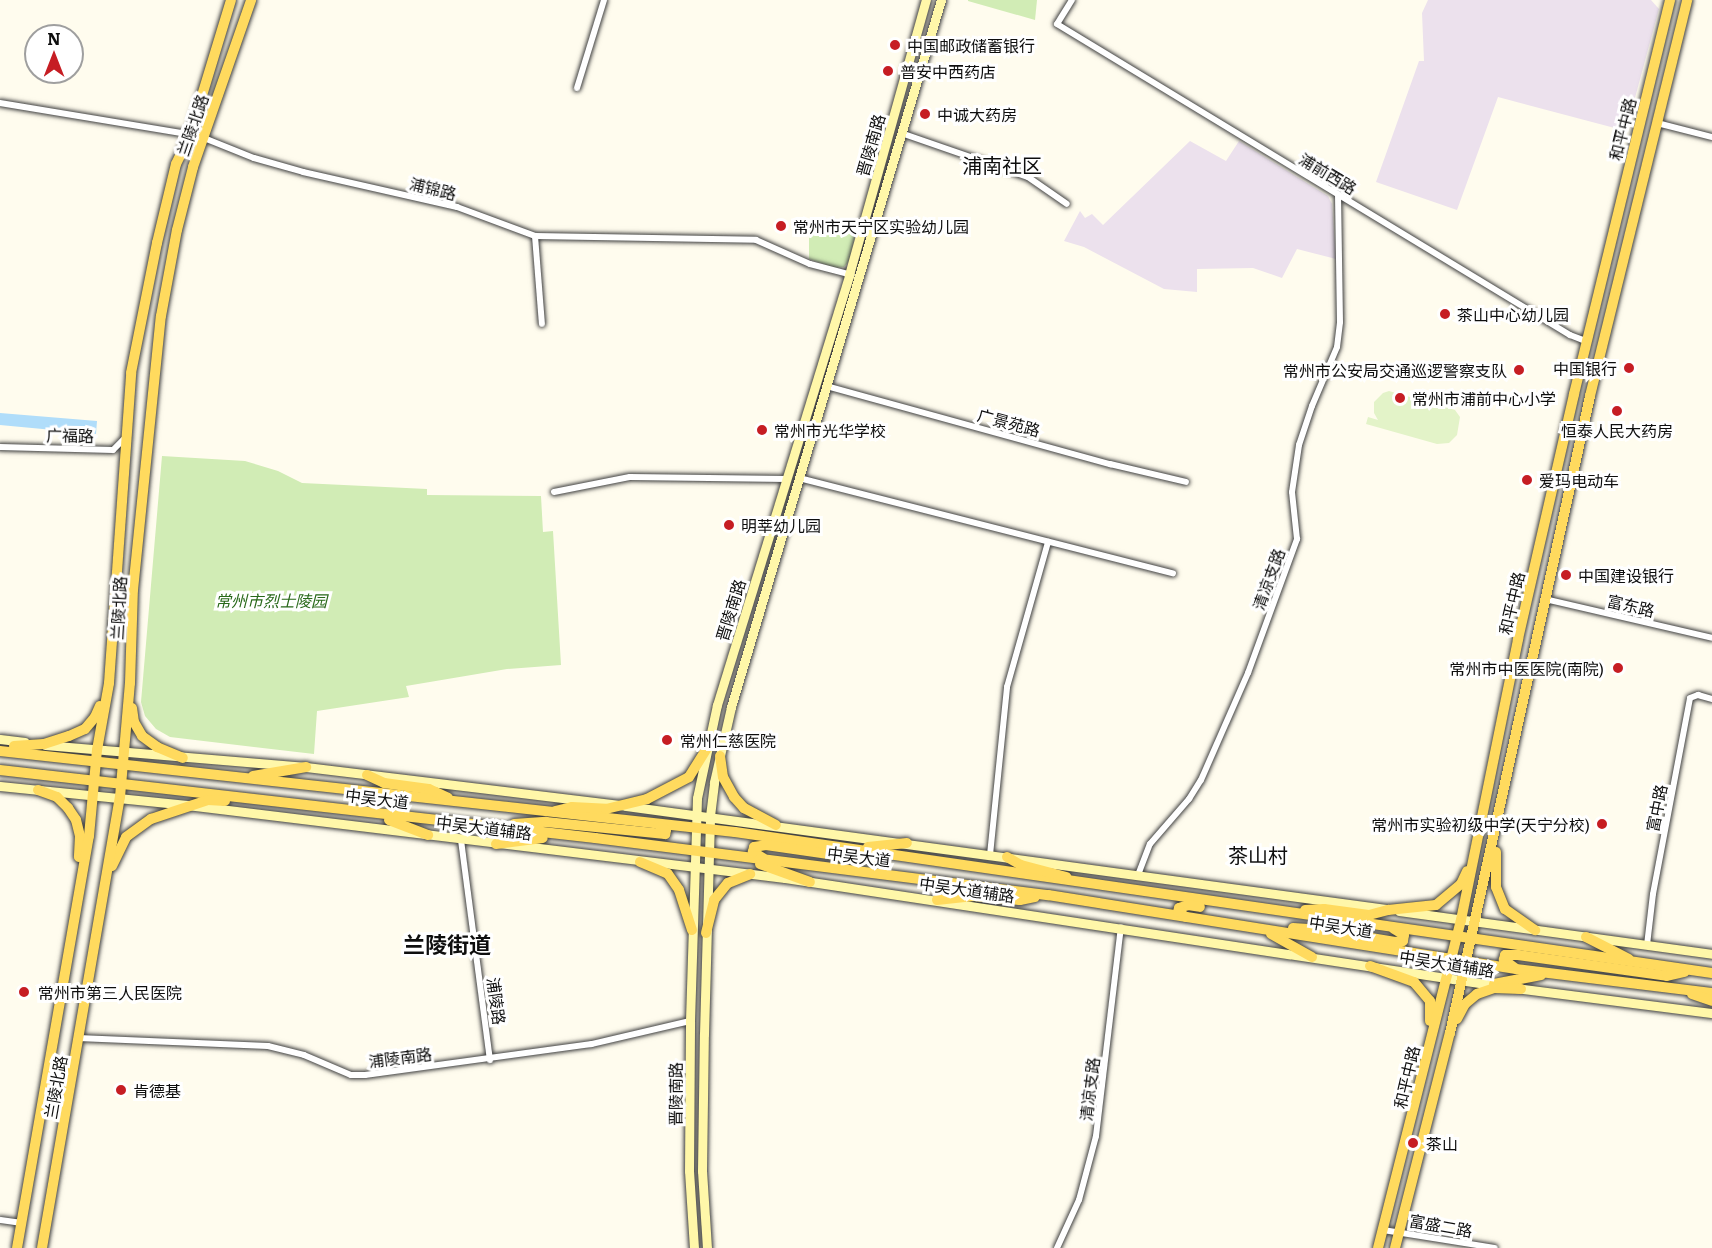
<!DOCTYPE html>
<html>
<head>
<meta charset="utf-8">
<style>
	body { margin:0 }
	#map { position:relative; width:1712px; height:1248px; overflow:hidden; background:#fffcee; font-family:Literata,"Noto Sans SC",serif }
	div>[style] { position:absolute }
	[style*='--x'] { left:calc(var(--x)*1px); top:calc(var(--y)*1px); width:calc(var(--w)*1px); rotate:calc(var(--a)*1deg) }
	.industrial>* { inset:0; background:#ece1ed }
	.green>* { inset:0; background:#d1ecb5 }
	.pitch>* { inset:0; background:#e3f3c8 }
	.water>* { inset:0; background:#b0ddfa }
	.roads { filter:drop-shadow(0 0 2px #414141) drop-shadow(0 0 2px #414141) }
	.street>* { height:6px; margin:-3px; padding:0 3px; transform-origin:3px; border-radius:3px; background:#fff }
	.secondary>* { height:9px; margin:-4.5px; padding:0 4.5px; transform-origin:4.5px; border-radius:4.5px; background:#fff7a9 }
	.primary>* { height:10px; margin:-5px; padding:0 5px; transform-origin:5px; border-radius:5px; background:#ffda5e }
	.dots>* { width:16px; height:16px; translate:-50% -50%; box-sizing:border-box; border:3px solid #fff; border-radius:50% }
	span { translate:-50% -50%; white-space:nowrap; text-align:center; line-height:1.15; -webkit-text-stroke:6px #fff; paint-order:stroke }
	.poi-label { font-size:16px; color:#0e0e0e }
	.left { translate:0 -50%; text-align:left }
	.right { translate:-100% -50%; text-align:right }
	.street-label { font-size:16px; color:#0e0e0e }
	.park-label { font-size:16px; color:#29691a; font-style:italic }
	.quarter-label { font-size:20px; color:#0e0e0e }
	.district-label { font-size:22px; color:#0e0e0e; font-weight:700 }
	.north { position:absolute; left:24px; top:24px; width:60px; height:60px; box-sizing:border-box; background:#fff; border:2px solid #9f9f9f; border-radius:50%; rotate:0deg; font-size:16px; font-weight:700; line-height:24px; text-align:center; color:#0e0e0e }
	.north::after { content:''; display:block; margin:auto; width:21px; height:27px; background:#c61d23; clip-path:polygon(50% 0,100% 100%,50% 72%,0 100%) }
</style>
</head>
<body>
<div id="map">
	<div class="industrial">
		<div style="clip-path:polygon(1428px 0,1651px 0,1659px 9px,1626px 131px,1498px 97px,1457px 210px,1376px 182px,1419px 61px,1424px 61px,1422px 13px)"></div>
		<div style="clip-path:polygon(1190px 141px,1226px 161px,1239px 141px,1328px 196px,1332px 204px,1336px 259px,1297px 249px,1282px 278px,1253px 268px,1197px 269px,1197px 292px,1164px 289px,1084px 247px,1064px 241px,1080px 211px,1085px 218px,1092px 214px,1103px 225px)"></div>
	</div>
	<div class="green">
		<div style="clip-path:polygon(968px 0,1037px 0,1035px 20px,968px 1px)"></div>
		<div style="clip-path:polygon(809px 219px,858px 220px,850px 260px,844px 267px,835px 268px,809px 259px)"></div>
		<div style="clip-path:polygon(162px 456px,245px 461px,278px 471px,302px 483px,427px 489px,427px 495px,541px 496px,543px 532px,553px 531px,561px 665px,507px 669px,406px 686px,409px 697px,317px 711px,314px 754px,170px 737px,156px 729px,145px 716px,141px 702px)"></div>
	</div>
	<div class="pitch">
		<div style="clip-path:polygon(1389px 391px,1455px 410px,1460px 417px,1457px 435px,1449px 443px,1437px 444px,1366px 424px,1368px 417px,1378px 420px,1374px 413px,1374px 402px,1383px 393px)"></div>
	</div>
	<div class="water">
		<div style="clip-path:polygon(0 413px,97px 421px,96px 434px,0 425px)"></div>
	</div>
	<div class="roads">
		<div class="street">
			<div style="--x:1072;--y:0;--w:28;--a:122"></div>
			<div style="--x:1057;--y:24;--w:600;--a:31.23"></div>
			<div style="--x:1570;--y:335;--w:17;--a:21"></div>
			<div style="--x:577;--y:88;--w:92;--a:-72.9"></div>
			<div style="--x:0;--y:103;--w:202;--a:9.4"></div>
			<div style="--x:199;--y:136;--w:59;--a:21.8"></div>
			<div style="--x:254;--y:158;--w:51;--a:15.9"></div>
			<div style="--x:303;--y:172;--w:158;--a:12.8"></div>
			<div style="--x:457;--y:207;--w:83;--a:20.4"></div>
			<div style="--x:535;--y:236;--w:221;--a:1"></div>
			<div style="--x:756;--y:240;--w:59;--a:24"></div>
			<div style="--x:810;--y:264;--w:43;--a:14.7"></div>
			<div style="--x:1657;--y:123;--w:57;--a:14.3"></div>
			<div style="--x:901;--y:133;--w:134;--a:19.1"></div>
			<div style="--x:1028;--y:177;--w:47;--a:34.7"></div>
			<div style="--x:535;--y:236;--w:88;--a:85.5"></div>
			<div style="--x:826;--y:386;--w:295;--a:15.4"></div>
			<div style="--x:1110;--y:464;--w:78;--a:13.3"></div>
			<div style="--x:0;--y:447;--w:113;--a:1.5"></div>
			<div style="--x:113;--y:450;--w:16;--a:-45"></div>
			<div style="--x:799;--y:478;--w:386;--a:14.3"></div>
			<div style="--x:554;--y:492;--w:77;--a:-11.2"></div>
			<div style="--x:630;--y:477;--w:157;--a:0.7"></div>
			<div style="--x:1545;--y:599;--w:171;--a:13.1"></div>
			<div style="--x:461;--y:840;--w:222;--a:82.5"></div>
			<div style="--x:990;--y:855;--w:169;--a:-84.2"></div>
			<div style="--x:1007;--y:687;--w:151;--a:-74.2"></div>
			<div style="--x:1138;--y:875;--w:33;--a:-69"></div>
			<div style="--x:1150;--y:844;--w:60;--a:-49.1"></div>
			<div style="--x:1189;--y:799;--w:22;--a:-58"></div>
			<div style="--x:1201;--y:780;--w:117;--a:-66.3"></div>
			<div style="--x:1248;--y:673;--w:143;--a:-69.9"></div>
			<div style="--x:1297;--y:539;--w:47;--a:-96.1"></div>
			<div style="--x:1292;--y:492;--w:48;--a:-81.5"></div>
			<div style="--x:1299;--y:445;--w:41;--a:-71.6"></div>
			<div style="--x:1312;--y:406;--w:64;--a:-67"></div>
			<div style="--x:1337;--y:347;--w:25;--a:-83"></div>
			<div style="--x:1340;--y:322;--w:128;--a:-90.9"></div>
			<div style="--x:1647;--y:945;--w:51;--a:-83.3"></div>
			<div style="--x:1653;--y:894;--w:199;--a:-79.3"></div>
			<div style="--x:1690;--y:698;--w:9;--a:-21"></div>
			<div style="--x:1698;--y:695;--w:15;--a:16"></div>
			<div style="--x:78;--y:1038;--w:190;--a:2.4"></div>
			<div style="--x:268;--y:1046;--w:37;--a:14"></div>
			<div style="--x:304;--y:1055;--w:51;--a:23.1"></div>
			<div style="--x:351;--y:1075;--w:14;--a:0"></div>
			<div style="--x:365;--y:1075;--w:229;--a:-7.8"></div>
			<div style="--x:592;--y:1044;--w:101;--a:-13.2"></div>
			<div style="--x:0;--y:1220;--w:21;--a:8"></div>
			<div style="--x:1383;--y:1230;--w:113;--a:9.1"></div>
			<div style="--x:1057;--y:1248;--w:53;--a:-65.4"></div>
			<div style="--x:1079;--y:1200;--w:66;--a:-75.1"></div>
			<div style="--x:1096;--y:1136;--w:210;--a:-83.2"></div>
		</div>
		<div class="secondary">
			<div style="--x:0;--y:739;--w:25;--a:7"></div>
			<div style="--x:45;--y:745;--w:262;--a:4.8"></div>
			<div style="--x:306;--y:767;--w:322;--a:6.9"></div>
			<div style="--x:626;--y:806;--w:767;--a:7.72"></div>
			<div style="--x:0;--y:786;--w:188;--a:5.8"></div>
			<div style="--x:187;--y:805;--w:602;--a:6.96"></div>
			<div style="--x:785;--y:878;--w:722;--a:8.6"></div>
			<div style="--x:1399;--y:911;--w:316;--a:7.8"></div>
			<div style="--x:1516;--y:988;--w:198;--a:7.3"></div>
			<div style="--x:694;--y:1248;--w:77;--a:-93.7"></div>
			<div style="--x:689;--y:1171;--w:150;--a:-89.6"></div>
			<div style="--x:690;--y:1021;--w:223;--a:-88.2"></div>
			<div style="--x:697;--y:798;--w:95;--a:-77.9"></div>
			<div style="--x:717;--y:705;--w:450;--a:-72.9"></div>
			<div style="--x:849;--y:275;--w:286;--a:-74.4"></div>
			<div style="--x:707;--y:1248;--w:77;--a:-93.7"></div>
			<div style="--x:702;--y:1171;--w:137;--a:-89.2"></div>
			<div style="--x:704;--y:1034;--w:218;--a:-88.4"></div>
			<div style="--x:710;--y:816;--w:34;--a:-83"></div>
			<div style="--x:714;--y:782;--w:77;--a:-77.2"></div>
			<div style="--x:731;--y:707;--w:738;--a:-73.46"></div>
		</div>
		<div class="primary">
			<div style="--x:132;--y:708;--w:14;--a:82"></div>
			<div style="--x:134;--y:722;--w:16;--a:60"></div>
			<div style="--x:142;--y:736;--w:19;--a:36"></div>
			<div style="--x:157;--y:747;--w:28;--a:23"></div>
			<div style="--x:14;--y:746;--w:30;--a:-4"></div>
			<div style="--x:44;--y:744;--w:26;--a:-18"></div>
			<div style="--x:69;--y:736;--w:17;--a:-24"></div>
			<div style="--x:85;--y:729;--w:16;--a:-50"></div>
			<div style="--x:95;--y:717;--w:12;--a:-66"></div>
			<div style="--x:0;--y:751;--w:739;--a:6.29"></div>
			<div style="--x:735;--y:832;--w:987;--a:8.21"></div>
			<div style="--x:720;--y:756;--w:21;--a:82"></div>
			<div style="--x:723;--y:777;--w:23;--a:61"></div>
			<div style="--x:734;--y:797;--w:15;--a:48"></div>
			<div style="--x:744;--y:808;--w:36;--a:28"></div>
			<div style="--x:0;--y:770;--w:599;--a:6.52"></div>
			<div style="--x:595;--y:838;--w:457;--a:7.2"></div>
			<div style="--x:1048;--y:895;--w:474;--a:9"></div>
			<div style="--x:1516;--y:969;--w:197;--a:7"></div>
			<div style="--x:367;--y:775;--w:19;--a:25"></div>
			<div style="--x:384;--y:783;--w:45;--a:7.6"></div>
			<div style="--x:429;--y:789;--w:21;--a:25"></div>
			<div style="--x:253;--y:776;--w:54;--a:-9.6"></div>
			<div style="--x:38;--y:790;--w:20;--a:20"></div>
			<div style="--x:57;--y:797;--w:16;--a:45"></div>
			<div style="--x:68;--y:808;--w:14;--a:56"></div>
			<div style="--x:76;--y:820;--w:16;--a:76"></div>
			<div style="--x:80;--y:836;--w:21;--a:93"></div>
			<div style="--x:555;--y:811;--w:17;--a:-13"></div>
			<div style="--x:572;--y:807;--w:34;--a:3"></div>
			<div style="--x:606;--y:809;--w:42;--a:-13.7"></div>
			<div style="--x:647;--y:799;--w:47;--a:-27.6"></div>
			<div style="--x:689;--y:777;--w:32;--a:-58"></div>
			<div style="--x:389;--y:820;--w:42;--a:21"></div>
			<div style="--x:514;--y:824;--w:32;--a:-4"></div>
			<div style="--x:546;--y:822;--w:120;--a:5.8"></div>
			<div style="--x:665;--y:834;--w:4;--a:-76"></div>
			<div style="--x:666;--y:830;--w:9;--a:-144"></div>
			<div style="--x:496;--y:844;--w:47;--a:-7.3"></div>
			<div style="--x:868;--y:847;--w:39;--a:-6"></div>
			<div style="--x:1496;--y:852;--w:35;--a:90"></div>
			<div style="--x:1496;--y:887;--w:24;--a:68"></div>
			<div style="--x:1505;--y:909;--w:37;--a:35"></div>
			<div style="--x:1007;--y:857;--w:16;--a:30"></div>
			<div style="--x:1021;--y:865;--w:47;--a:14.9"></div>
			<div style="--x:763;--y:858;--w:12;--a:-149"></div>
			<div style="--x:753;--y:852;--w:5;--a:-79"></div>
			<div style="--x:754;--y:847;--w:12;--a:-9"></div>
			<div style="--x:766;--y:845;--w:91;--a:8.2"></div>
			<div style="--x:856;--y:858;--w:23;--a:-2"></div>
			<div style="--x:640;--y:862;--w:30;--a:23"></div>
			<div style="--x:668;--y:874;--w:19;--a:55"></div>
			<div style="--x:679;--y:890;--w:42;--a:72"></div>
			<div style="--x:760;--y:864;--w:53;--a:19.8"></div>
			<div style="--x:112;--y:866;--w:32;--a:-64"></div>
			<div style="--x:126;--y:837;--w:31;--a:-36"></div>
			<div style="--x:151;--y:819;--w:60;--a:-18.4"></div>
			<div style="--x:208;--y:800;--w:17;--a:3"></div>
			<div style="--x:937;--y:900;--w:37;--a:-6"></div>
			<div style="--x:974;--y:896;--w:46;--a:5"></div>
			<div style="--x:1020;--y:900;--w:15;--a:-11"></div>
			<div style="--x:1305;--y:910;--w:19;--a:-3"></div>
			<div style="--x:1324;--y:909;--w:45;--a:7.6"></div>
			<div style="--x:1369;--y:915;--w:20;--a:-15"></div>
			<div style="--x:1388;--y:910;--w:48;--a:-5.9"></div>
			<div style="--x:1436;--y:905;--w:33;--a:-40"></div>
			<div style="--x:1461;--y:884;--w:14;--a:-65"></div>
			<div style="--x:1186;--y:917;--w:9;--a:-148"></div>
			<div style="--x:1178;--y:912;--w:4;--a:-76"></div>
			<div style="--x:1179;--y:908;--w:9;--a:-18"></div>
			<div style="--x:1188;--y:905;--w:12;--a:9"></div>
			<div style="--x:1293;--y:928;--w:30;--a:4"></div>
			<div style="--x:1323;--y:930;--w:73;--a:9.5"></div>
			<div style="--x:1395;--y:942;--w:8;--a:-7"></div>
			<div style="--x:1403;--y:941;--w:6;--a:-81"></div>
			<div style="--x:1404;--y:935;--w:12;--a:-149"></div>
			<div style="--x:706;--y:933;--w:34;--a:-76"></div>
			<div style="--x:714;--y:900;--w:22;--a:-51"></div>
			<div style="--x:728;--y:883;--w:24;--a:-22"></div>
			<div style="--x:1271;--y:934;--w:47;--a:29.3"></div>
			<div style="--x:1586;--y:937;--w:48;--a:27.1"></div>
			<div style="--x:1370;--y:966;--w:47;--a:20"></div>
			<div style="--x:1414;--y:982;--w:25;--a:50"></div>
			<div style="--x:1430;--y:1001;--w:20;--a:90"></div>
			<div style="--x:1515;--y:968;--w:14;--a:-144"></div>
			<div style="--x:1504;--y:960;--w:5;--a:-79"></div>
			<div style="--x:1505;--y:955;--w:13;--a:0"></div>
			<div style="--x:1518;--y:955;--w:150;--a:8"></div>
			<div style="--x:1667;--y:976;--w:18;--a:-13"></div>
			<div style="--x:1494;--y:984;--w:48;--a:-10.8"></div>
			<div style="--x:1692;--y:994;--w:21;--a:19"></div>
			<div style="--x:1457;--y:1019;--w:17;--a:-62"></div>
			<div style="--x:1465;--y:1004;--w:16;--a:-40"></div>
			<div style="--x:1477;--y:994;--w:18;--a:-19"></div>
			<div style="--x:1494;--y:988;--w:27;--a:2"></div>
			<div style="--x:17;--y:1248;--w:418;--a:-80.1"></div>
			<div style="--x:89;--y:836;--w:86;--a:-84.7"></div>
			<div style="--x:97;--y:750;--w:68;--a:-79.8"></div>
			<div style="--x:109;--y:683;--w:311;--a:-85.9"></div>
			<div style="--x:131;--y:373;--w:133;--a:-78.7"></div>
			<div style="--x:157;--y:243;--w:81;--a:-76.5"></div>
			<div style="--x:176;--y:164;--w:32;--a:-64"></div>
			<div style="--x:190;--y:135;--w:141;--a:-73.1"></div>
			<div style="--x:42;--y:1248;--w:458;--a:-80.2"></div>
			<div style="--x:120;--y:797;--w:114;--a:-85"></div>
			<div style="--x:130;--y:683;--w:93;--a:-88.2"></div>
			<div style="--x:133;--y:590;--w:275;--a:-84.2"></div>
			<div style="--x:161;--y:316;--w:87;--a:-79.5"></div>
			<div style="--x:177;--y:230;--w:65;--a:-75.7"></div>
			<div style="--x:193;--y:167;--w:177;--a:-70.8"></div>
			<div style="--x:1378;--y:1248;--w:338;--a:-75.8"></div>
			<div style="--x:1461;--y:920;--w:287;--a:-78.5"></div>
			<div style="--x:1518;--y:639;--w:251;--a:-77.1"></div>
			<div style="--x:1574;--y:394;--w:406;--a:-76.3"></div>
			<div style="--x:1395;--y:1248;--w:222;--a:-75.7"></div>
			<div style="--x:1450;--y:1033;--w:652;--a:-77.6"></div>
			<div style="--x:1590;--y:396;--w:408;--a:-76.2"></div>
		</div>
	</div>
	<div class="dots">
		<div style="left:895px;top:45px;background:#c61d23"></div>
		<div style="left:888px;top:71px;background:#c61d23"></div>
		<div style="left:925px;top:114px;background:#c61d23"></div>
		<div style="left:781px;top:226px;background:#c61d23"></div>
		<div style="left:1445px;top:314px;background:#c61d23"></div>
		<div style="left:1629px;top:368px;background:#c61d23"></div>
		<div style="left:1519px;top:370px;background:#c61d23"></div>
		<div style="left:1400px;top:398px;background:#c61d23"></div>
		<div style="left:1617px;top:411px;background:#c61d23"></div>
		<div style="left:762px;top:430px;background:#c61d23"></div>
		<div style="left:1527px;top:480px;background:#c61d23"></div>
		<div style="left:729px;top:525px;background:#c61d23"></div>
		<div style="left:1566px;top:575px;background:#c61d23"></div>
		<div style="left:1618px;top:668px;background:#c61d23"></div>
		<div style="left:667px;top:740px;background:#c61d23"></div>
		<div style="left:1602px;top:824px;background:#c61d23"></div>
		<div style="left:24px;top:992px;background:#c61d23"></div>
		<div style="left:121px;top:1090px;background:#c61d23"></div>
		<div style="left:1413px;top:1143px;background:#c61d23"></div>
	</div>
	<div class="poi-label">
		<span class="left" style="left:907px;top:45px">中国邮政储蓄银行</span>
		<span class="left" style="left:900px;top:71px">普安中西药店</span>
		<span class="left" style="left:937px;top:114px">中诚大药房</span>
		<span class="left" style="left:793px;top:226px">常州市天宁区实验幼儿园</span>
		<span class="left" style="left:1457px;top:314px">茶山中心幼儿园</span>
		<span class="right" style="left:1617px;top:368px">中国银行</span>
		<span class="right" style="left:1507px;top:370px">常州市公安局交通巡逻警察支队</span>
		<span class="left" style="left:1412px;top:398px">常州市浦前中心小学</span>
		<span class="left" style="left:774px;top:430px">常州市光华学校</span>
		<span style="left:1617px;top:430px">恒泰人民大药房</span>
		<span class="left" style="left:1539px;top:480px">爱玛电动车</span>
		<span class="left" style="left:741px;top:525px">明莘幼儿园</span>
		<span class="left" style="left:1578px;top:575px">中国建设银行</span>
		<span class="right" style="left:1604px;top:668px">常州市中医医院(南院)</span>
		<span class="left" style="left:680px;top:740px">常州仁慈医院</span>
		<span class="right" style="left:1590px;top:824px">常州市实验初级中学(天宁分校)</span>
		<span class="left" style="left:38px;top:992px">常州市第三人民医院</span>
		<span class="left" style="left:133px;top:1090px">肯德基</span>
		<span class="left" style="left:1426px;top:1143px">茶山</span>
	</div>
	<div class="street-label">
		<span style="left:192px;top:125px;rotate:-71deg">兰陵北路</span>
		<span style="left:1622px;top:129px;rotate:-76deg">和平中路</span>
		<span style="left:870px;top:145px;rotate:-74deg">晋陵南路</span>
		<span style="left:1328px;top:173px;rotate:31deg">浦前西路</span>
		<span style="left:433px;top:188px;rotate:14deg">浦锦路</span>
		<span style="left:1009px;top:422px;rotate:15deg">广景苑路</span>
		<span style="left:70px;top:435px;rotate:1deg">广福路</span>
		<span style="left:1268px;top:579px;rotate:-70deg">清凉支路</span>
		<span style="left:1511px;top:603px;rotate:-77deg">和平中路</span>
		<span style="left:1631px;top:605px;rotate:13deg">富东路</span>
		<span style="left:118px;top:608px;rotate:-87deg">兰陵北路</span>
		<span style="left:730px;top:610px;rotate:-73deg">晋陵南路</span>
		<span style="left:377px;top:798px;rotate:7deg">中吴大道</span>
		<span style="left:1656px;top:808px;rotate:-79deg">富中路</span>
		<span style="left:484px;top:827px;rotate:7deg">中吴大道辅路</span>
		<span style="left:859px;top:856px;rotate:7deg">中吴大道</span>
		<span style="left:967px;top:889px;rotate:8deg">中吴大道辅路</span>
		<span style="left:1341px;top:926px;rotate:9deg">中吴大道</span>
		<span style="left:1447px;top:963px;rotate:9deg">中吴大道辅路</span>
		<span style="left:497px;top:1001px;rotate:82deg">浦陵路</span>
		<span style="left:400px;top:1057px;rotate:-7deg">浦陵南路</span>
		<span style="left:1406px;top:1077px;rotate:-77deg">和平中路</span>
		<span style="left:55px;top:1087px;rotate:-80deg">兰陵北路</span>
		<span style="left:1089px;top:1089px;rotate:-83deg">清凉支路</span>
		<span style="left:675px;top:1094px;rotate:-90deg">晋陵南路</span>
		<span style="left:1441px;top:1225px;rotate:10deg">富盛二路</span>
	</div>
	<div class="park-label">
		<span style="left:271px;top:600px">常州市烈士陵园</span>
	</div>
	<div class="quarter-label">
		<span style="left:1002px;top:164px">浦南社区</span>
		<span style="left:1258px;top:854px">茶山村</span>
	</div>
	<div class="district-label">
		<span style="left:447px;top:944px">兰陵街道</span>
	</div>
	<div class="north">N</div>
</div>
</body>
</html>
